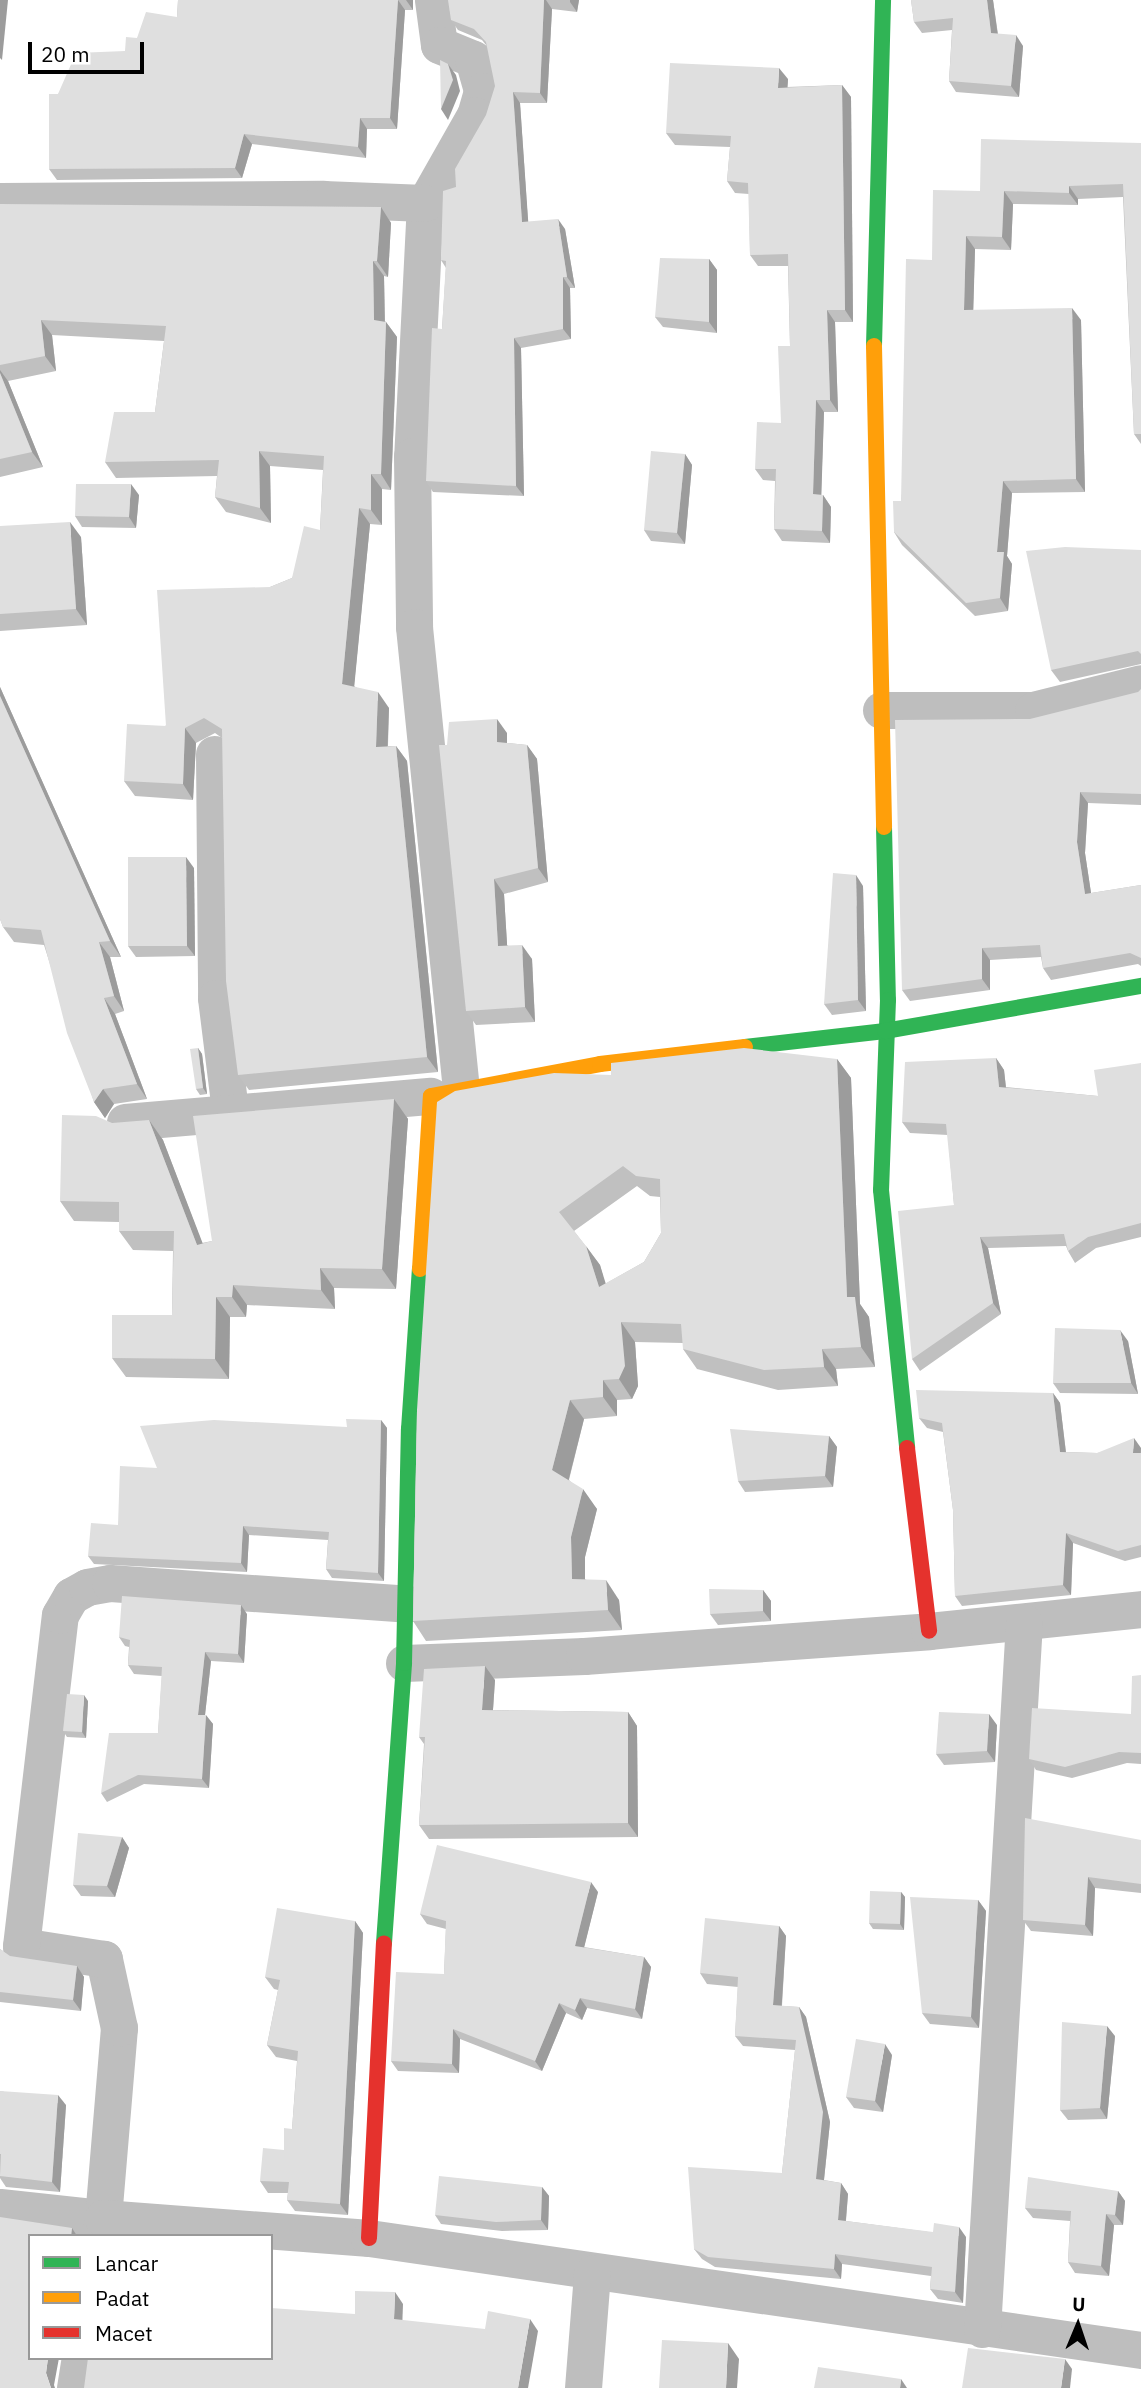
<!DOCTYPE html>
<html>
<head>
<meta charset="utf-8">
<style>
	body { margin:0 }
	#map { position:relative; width:1141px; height:2388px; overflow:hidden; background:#fff; font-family:"IBM Plex Sans",sans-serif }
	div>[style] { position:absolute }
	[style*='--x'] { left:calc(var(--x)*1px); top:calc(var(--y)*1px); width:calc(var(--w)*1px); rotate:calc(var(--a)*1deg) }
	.street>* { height:37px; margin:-18.5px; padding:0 18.5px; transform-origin:18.5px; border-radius:18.5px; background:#bebebe }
	.fast>* { height:16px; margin:-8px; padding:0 8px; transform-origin:8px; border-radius:8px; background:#30b455 }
	.slow>* { height:16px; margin:-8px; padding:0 8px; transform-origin:8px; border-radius:8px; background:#ff9f0a }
	.jam>* { height:16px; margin:-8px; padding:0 8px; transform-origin:8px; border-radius:8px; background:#e5322d }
	.wall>* { inset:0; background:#c0c0c0 }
	.shaded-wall>* { inset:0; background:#9c9c9c }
	.building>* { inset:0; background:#dfdfdf }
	span { translate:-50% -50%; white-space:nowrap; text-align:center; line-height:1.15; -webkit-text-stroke:5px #fff; paint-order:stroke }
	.legend { position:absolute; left:28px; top:2234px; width:245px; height:126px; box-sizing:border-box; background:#fff; border:2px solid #999; margin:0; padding:9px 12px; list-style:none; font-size:21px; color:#000 }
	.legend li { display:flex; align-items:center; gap:14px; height:35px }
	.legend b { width:35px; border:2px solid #999 }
	.north { position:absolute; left:1043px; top:2290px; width:70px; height:70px; -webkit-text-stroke:5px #fff; paint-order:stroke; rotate:2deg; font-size:19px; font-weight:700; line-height:28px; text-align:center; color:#000 }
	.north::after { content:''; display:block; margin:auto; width:24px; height:32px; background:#000; clip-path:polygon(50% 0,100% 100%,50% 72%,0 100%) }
	.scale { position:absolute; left:28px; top:42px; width:116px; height:32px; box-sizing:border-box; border:4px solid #000; border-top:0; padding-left:9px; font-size:21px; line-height:24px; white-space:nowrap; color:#000; -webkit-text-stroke:5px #fff; paint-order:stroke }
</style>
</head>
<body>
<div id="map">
	<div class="street">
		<div style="--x:433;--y:0;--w:45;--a:82.4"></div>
		<div style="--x:439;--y:45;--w:37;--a:22"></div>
		<div style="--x:473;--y:59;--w:33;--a:74"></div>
		<div style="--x:482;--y:91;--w:25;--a:106"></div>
		<div style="--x:475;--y:115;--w:101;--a:119.6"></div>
		<div style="--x:425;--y:203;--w:253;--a:92.9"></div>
		<div style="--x:412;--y:456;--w:171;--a:89.3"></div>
		<div style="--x:414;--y:627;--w:464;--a:84.2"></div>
		<div style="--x:0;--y:201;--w:323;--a:-0.4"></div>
		<div style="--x:323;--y:199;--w:102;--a:2.2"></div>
		<div style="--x:881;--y:710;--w:152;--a:0"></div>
		<div style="--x:1033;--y:710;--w:111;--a:-14"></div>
		<div style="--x:214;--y:754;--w:244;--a:89.5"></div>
		<div style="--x:216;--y:998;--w:114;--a:82.9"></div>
		<div style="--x:125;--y:1122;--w:307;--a:-4.9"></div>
		<div style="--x:404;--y:1663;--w:180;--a:-2.2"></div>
		<div style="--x:584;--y:1656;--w:346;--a:-4.1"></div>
		<div style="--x:929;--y:1631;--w:213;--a:-5.9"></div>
		<div style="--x:0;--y:2207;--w:104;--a:6.1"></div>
		<div style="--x:103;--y:2218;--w:191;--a:-85.2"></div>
		<div style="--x:119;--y:2028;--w:71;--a:-102.3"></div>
		<div style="--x:104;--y:1959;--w:84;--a:-171.1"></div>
		<div style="--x:21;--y:1946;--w:333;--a:-83.3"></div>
		<div style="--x:60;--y:1615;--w:22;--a:-60"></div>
		<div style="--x:71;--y:1596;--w:18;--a:-29"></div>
		<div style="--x:87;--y:1587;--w:23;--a:-10"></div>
		<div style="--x:110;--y:1583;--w:298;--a:4"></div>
		<div style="--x:100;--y:2236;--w:18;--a:-81"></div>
		<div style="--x:103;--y:2218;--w:267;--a:4.3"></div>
		<div style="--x:369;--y:2238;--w:780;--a:8.25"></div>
		<div style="--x:982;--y:2329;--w:708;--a:-86.6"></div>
		<div style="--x:75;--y:2388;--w:30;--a:-81"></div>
		<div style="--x:583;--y:2388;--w:115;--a:-85.5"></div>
	</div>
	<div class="fast">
		<div style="--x:874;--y:346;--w:346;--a:-88.5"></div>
		<div style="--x:884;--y:827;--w:173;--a:88.7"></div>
		<div style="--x:888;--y:1000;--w:190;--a:92.1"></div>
		<div style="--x:881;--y:1190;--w:259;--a:84.2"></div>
		<div style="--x:745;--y:1047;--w:141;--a:-6.5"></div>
		<div style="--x:885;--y:1031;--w:260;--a:-10"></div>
		<div style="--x:384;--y:1943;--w:281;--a:-85.9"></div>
		<div style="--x:404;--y:1663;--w:234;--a:-88.8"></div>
		<div style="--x:409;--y:1429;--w:160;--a:-86.1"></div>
	</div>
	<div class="slow">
		<div style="--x:874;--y:346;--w:481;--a:88.8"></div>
		<div style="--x:420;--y:1269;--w:173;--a:-86.4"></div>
		<div style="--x:431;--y:1096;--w:172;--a:-10.7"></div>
		<div style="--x:600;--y:1064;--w:146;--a:-6.7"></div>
	</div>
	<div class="jam">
		<div style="--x:907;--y:1448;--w:184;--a:83.1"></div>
		<div style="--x:369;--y:2238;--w:295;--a:-87.1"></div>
	</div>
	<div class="wall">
		<div style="clip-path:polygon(178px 0,413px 0,413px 10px,405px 10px,397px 129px,367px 129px,366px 158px,252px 144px,242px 178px,57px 180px,49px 169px,58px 94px,125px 51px,137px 38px,177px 17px)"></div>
		<div style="clip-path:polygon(448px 0,579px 0,577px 12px,552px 9px,547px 103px,520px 103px,528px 222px,565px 229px,575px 288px,570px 288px,571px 339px,521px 348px,524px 496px,433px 492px,426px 481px,442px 329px,446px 268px,441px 260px,456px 187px,486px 115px,495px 86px,486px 45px,482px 40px,458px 30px,451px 20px)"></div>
		<div style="clip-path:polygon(911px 0,993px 0,998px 34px,1023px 46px,1019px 97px,956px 92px,949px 81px,952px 30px,922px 33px,914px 22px)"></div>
		<div style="clip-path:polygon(788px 79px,787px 87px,842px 85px,851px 97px,853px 322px,835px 322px,838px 412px,824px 412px,821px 495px,823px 495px,831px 507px,830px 543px,782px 541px,774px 529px,775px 481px,763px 480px,755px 469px,781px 423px,790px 346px,788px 266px,758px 266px,750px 255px,749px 194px,735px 193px,727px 181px,730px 147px,675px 145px,666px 133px)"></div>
		<div style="clip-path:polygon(1141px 143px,1141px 444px,1134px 434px,1123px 197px,1078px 199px,1078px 205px,1013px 204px,1011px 250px,975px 249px,973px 310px,1081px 320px,1085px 492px,1012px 493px,1007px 556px,1012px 564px,1008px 611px,975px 616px,902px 545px,894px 532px,901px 501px,932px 260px,980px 191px)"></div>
		<div style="clip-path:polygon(0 204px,381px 207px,391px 223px,388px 277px,384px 276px,385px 321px,386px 322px,397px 337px,391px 490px,382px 489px,382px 525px,370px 524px,354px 686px,389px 708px,388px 746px,396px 746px,407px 761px,438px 1072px,249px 1090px,238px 1075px,222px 738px,215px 733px,196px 743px,193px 800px,135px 796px,124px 781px,270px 587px,292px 578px,320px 530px,323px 470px,270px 466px,271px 523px,226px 512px,215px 497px,217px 476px,116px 478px,105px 462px,155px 412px,164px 341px,52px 335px,56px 371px,8px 381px,43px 467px,0 477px)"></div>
		<div style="clip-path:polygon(709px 259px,717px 270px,717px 333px,663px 327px,655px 317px)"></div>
		<div style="clip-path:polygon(685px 454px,692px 465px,685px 544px,651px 541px,644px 530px)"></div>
		<div style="clip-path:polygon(139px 495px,136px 528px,82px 527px,75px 516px)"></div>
		<div style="clip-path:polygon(0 526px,81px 537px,87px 625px,0 631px)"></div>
		<div style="clip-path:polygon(1141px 550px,1141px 664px,1060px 682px,1051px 670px)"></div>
		<div style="clip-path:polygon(0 687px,121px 957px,110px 957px,124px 1011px,115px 1014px,147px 1099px,114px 1104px,105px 1118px,94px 1102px,44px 945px,14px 942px,3px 927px,0 919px)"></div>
		<div style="clip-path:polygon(1141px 689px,1141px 805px,1088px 803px,1085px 853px,1091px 893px,1141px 885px,1141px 966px,1138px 964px,1051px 980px,1043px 968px,1041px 957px,990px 960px,990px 990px,910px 1001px,902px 990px,1030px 719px,1138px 692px)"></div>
		<div style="clip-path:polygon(507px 733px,507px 743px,527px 745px,537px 759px,548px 882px,504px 894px,507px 945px,532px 959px,535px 1022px,476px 1025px,466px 1011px,447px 745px)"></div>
		<div style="clip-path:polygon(194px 868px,195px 956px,136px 957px,128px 946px)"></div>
		<div style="clip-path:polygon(863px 886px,866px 1011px,832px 1015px,824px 1004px)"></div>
		<div style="clip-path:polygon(198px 1048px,202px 1054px,207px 1094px,200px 1095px,196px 1089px)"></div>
		<div style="clip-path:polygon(996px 1058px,1004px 1070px,1006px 1087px,1098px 1096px,1141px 1063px,1141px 1237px,1096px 1248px,1075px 1263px,1068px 1251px,1066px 1246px,988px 1248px,1001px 1314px,920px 1371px,912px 1359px,954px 1205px,948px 1135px,910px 1133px,902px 1122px)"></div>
		<div style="clip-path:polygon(evenodd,837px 1059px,851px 1078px,860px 1304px,869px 1317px,875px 1367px,836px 1369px,838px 1386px,778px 1390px,697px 1369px,683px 1349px,683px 1343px,635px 1342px,638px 1386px,632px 1399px,617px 1400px,617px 1416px,584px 1419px,569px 1480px,597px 1509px,585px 1557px,585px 1579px,619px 1600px,622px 1630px,426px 1641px,413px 1621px,417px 1410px,611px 1075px,837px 1059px,637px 1186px,650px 1196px,660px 1197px,661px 1233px,644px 1262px,605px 1284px,600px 1265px,574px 1231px,637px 1186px)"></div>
		<div style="clip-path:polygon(394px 1099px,408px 1119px,396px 1289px,334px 1288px,335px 1309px,247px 1305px,246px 1317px,230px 1317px,229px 1379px,126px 1377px,112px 1358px,172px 1315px,173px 1251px,133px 1250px,119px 1231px,119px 1222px,74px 1221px,60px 1201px,149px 1120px,163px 1140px,202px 1243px,212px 1241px)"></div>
		<div style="clip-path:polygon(1128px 1341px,1138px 1394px,1060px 1393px,1053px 1383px)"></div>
		<div style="clip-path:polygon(1053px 1393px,1060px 1403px,1066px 1452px,1097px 1453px,1141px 1448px,1141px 1557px,1125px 1561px,1073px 1543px,1071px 1595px,962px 1606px,955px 1596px,953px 1510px,943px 1432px,927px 1428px,919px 1418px)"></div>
		<div style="clip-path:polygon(381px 1420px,387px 1428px,384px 1581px,332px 1578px,326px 1569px,328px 1540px,249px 1535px,247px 1572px,94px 1564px,88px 1556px,118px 1525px,157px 1468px)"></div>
		<div style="clip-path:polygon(829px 1436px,837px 1447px,833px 1487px,745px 1492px,738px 1481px)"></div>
		<div style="clip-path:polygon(763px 1590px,771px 1601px,771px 1621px,718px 1625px,710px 1614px)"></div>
		<div style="clip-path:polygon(247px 1614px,244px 1663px,211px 1661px,205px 1715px,213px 1724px,209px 1788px,144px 1784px,107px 1802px,101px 1793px,158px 1733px,162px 1676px,134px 1674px,128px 1665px,129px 1647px,125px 1646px,119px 1637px)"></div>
		<div style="clip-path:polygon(1141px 1675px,1141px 1764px,1127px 1763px,1072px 1778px,1036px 1770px,1029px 1759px,1131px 1714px)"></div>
		<div style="clip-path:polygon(495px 1680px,493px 1710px,628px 1712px,637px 1726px,638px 1837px,429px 1839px,419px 1825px,424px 1744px,419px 1737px)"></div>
		<div style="clip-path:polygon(88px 1701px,86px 1738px,67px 1737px,63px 1731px)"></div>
		<div style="clip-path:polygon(997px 1725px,995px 1762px,944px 1765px,936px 1754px)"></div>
		<div style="clip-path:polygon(122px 1837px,129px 1848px,115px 1897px,81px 1896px,73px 1885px)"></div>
		<div style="clip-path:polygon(1141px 1840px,1141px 1893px,1095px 1888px,1093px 1936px,1031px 1931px,1023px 1920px)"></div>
		<div style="clip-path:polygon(598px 1892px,584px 1947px,644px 1957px,651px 1967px,642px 2019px,587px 2008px,582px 2020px,566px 2013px,542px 2071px,460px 2039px,459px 2073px,398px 2071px,391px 2061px,444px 1974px,446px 1929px,427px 1924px,420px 1914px)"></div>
		<div style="clip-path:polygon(901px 1892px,905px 1897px,904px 1930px,873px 1929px,869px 1923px)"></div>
		<div style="clip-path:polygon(978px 1900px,986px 1911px,979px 2028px,930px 2024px,922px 2013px)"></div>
		<div style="clip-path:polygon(355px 1921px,363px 1933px,348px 2215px,295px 2211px,287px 2200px,288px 2193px,268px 2193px,260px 2181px,284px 2150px,292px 2129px,297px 2061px,276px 2057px,267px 2045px,278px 1990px,274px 1989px,265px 1977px)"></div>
		<div style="clip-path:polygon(779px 1926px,786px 1936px,782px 2006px,799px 2007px,806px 2017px,830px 2122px,824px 2180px,841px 2183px,848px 2194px,846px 2221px,966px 2237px,963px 2303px,938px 2299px,930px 2289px,931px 2276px,842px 2264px,841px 2279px,715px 2267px,702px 2259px,694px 2249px,782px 2173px,795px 2050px,743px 2046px,735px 2036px,738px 1987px,707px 1984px,700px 1973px)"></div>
		<div style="clip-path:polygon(0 1949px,10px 1956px,77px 1966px,84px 1977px,81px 2011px,0 2002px)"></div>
		<div style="clip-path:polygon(1115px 2036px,1107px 2119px,1068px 2120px,1060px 2110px)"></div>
		<div style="clip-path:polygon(892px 2055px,883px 2112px,854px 2108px,846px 2097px)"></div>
		<div style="clip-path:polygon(0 2091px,66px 2105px,60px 2192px,6px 2187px,0 2178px)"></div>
		<div style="clip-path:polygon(542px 2187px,549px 2196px,548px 2230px,502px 2231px,441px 2224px,435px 2215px)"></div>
		<div style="clip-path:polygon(1118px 2191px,1125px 2201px,1123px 2225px,1114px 2225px,1109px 2276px,1075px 2273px,1068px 2262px,1070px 2221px,1033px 2218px,1025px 2208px)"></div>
	</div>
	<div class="shaded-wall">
		<div style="clip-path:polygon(0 0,8px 0,2px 60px,0 58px)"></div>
		<div style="clip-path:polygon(398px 0,405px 10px,397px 129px,390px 118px)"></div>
		<div style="clip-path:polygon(406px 0,413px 0,413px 10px)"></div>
		<div style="clip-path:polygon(544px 0,546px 0,552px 9px,547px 103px,540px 93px)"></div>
		<div style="clip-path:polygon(570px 0,579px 0,577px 12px,570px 2px)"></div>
		<div style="clip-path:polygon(987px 0,993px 0,999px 44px,991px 33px)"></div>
		<div style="clip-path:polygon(1016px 35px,1023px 46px,1019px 97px,1011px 86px)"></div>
		<div style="clip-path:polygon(448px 64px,456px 75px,460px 91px,448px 120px,441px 109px)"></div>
		<div style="clip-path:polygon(779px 68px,788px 79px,787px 99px,778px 88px)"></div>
		<div style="clip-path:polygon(842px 85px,851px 97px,853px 322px,845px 310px)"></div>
		<div style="clip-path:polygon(513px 92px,520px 103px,529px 233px,522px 222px)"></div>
		<div style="clip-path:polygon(360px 118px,367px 129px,366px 158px,358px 147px)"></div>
		<div style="clip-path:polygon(244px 134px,252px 144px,242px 178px,235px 168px)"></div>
		<div style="clip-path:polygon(1069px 186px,1078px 199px,1078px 205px,1069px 193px)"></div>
		<div style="clip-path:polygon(1004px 191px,1013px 204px,1011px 250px,1002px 237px)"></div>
		<div style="clip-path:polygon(381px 207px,391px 223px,388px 277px,377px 261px)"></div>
		<div style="clip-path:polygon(558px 219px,565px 229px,575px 288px,567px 277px)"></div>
		<div style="clip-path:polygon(966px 236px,975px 249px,973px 322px,964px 310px)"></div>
		<div style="clip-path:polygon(709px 259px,717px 270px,717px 333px,709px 322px)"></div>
		<div style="clip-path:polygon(373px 261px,384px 276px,385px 335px,374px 320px)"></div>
		<div style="clip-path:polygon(563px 277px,570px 288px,571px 339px,563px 329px)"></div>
		<div style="clip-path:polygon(1072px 308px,1081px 320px,1085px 492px,1076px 479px)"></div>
		<div style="clip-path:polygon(827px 310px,835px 322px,838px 412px,830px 400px)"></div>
		<div style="clip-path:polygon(41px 320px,52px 335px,56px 371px,45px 356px)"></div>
		<div style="clip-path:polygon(386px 322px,397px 337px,391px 490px,381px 474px)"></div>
		<div style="clip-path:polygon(514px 338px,521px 348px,524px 496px,516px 486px)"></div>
		<div style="clip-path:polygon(0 370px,8px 381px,43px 467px,32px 452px,0 373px)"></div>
		<div style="clip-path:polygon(816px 400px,824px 412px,821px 506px,813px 494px)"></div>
		<div style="clip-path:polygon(259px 451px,270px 466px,271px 523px,260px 508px)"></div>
		<div style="clip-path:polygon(685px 454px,692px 465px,685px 544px,677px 533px)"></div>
		<div style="clip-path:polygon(371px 474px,382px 489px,382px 525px,371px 510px)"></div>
		<div style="clip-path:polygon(1003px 481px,1012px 493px,1007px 556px,1012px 564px,1008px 611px,1000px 598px,997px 552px)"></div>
		<div style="clip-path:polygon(131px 484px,139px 495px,136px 528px,129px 517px)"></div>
		<div style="clip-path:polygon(823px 495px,831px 507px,830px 543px,822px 531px)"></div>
		<div style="clip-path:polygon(359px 508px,370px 524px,353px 699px,342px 684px)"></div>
		<div style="clip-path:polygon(70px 522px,81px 537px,87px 625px,76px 609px)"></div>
		<div style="clip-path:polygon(0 687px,121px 957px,110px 941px,0 696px)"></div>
		<div style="clip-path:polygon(378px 692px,389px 708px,387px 762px,376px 747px)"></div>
		<div style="clip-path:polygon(497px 719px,507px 733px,507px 757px,497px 742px)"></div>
		<div style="clip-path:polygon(185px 728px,196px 743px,193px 800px,183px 784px)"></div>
		<div style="clip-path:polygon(527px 745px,537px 759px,548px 882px,538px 868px)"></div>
		<div style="clip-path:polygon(396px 746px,407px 761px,438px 1072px,427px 1057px)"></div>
		<div style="clip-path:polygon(1080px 792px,1088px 803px,1085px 853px,1093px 906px,1085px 894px,1077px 842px)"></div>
		<div style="clip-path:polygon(186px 857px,194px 868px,195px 956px,187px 946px)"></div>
		<div style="clip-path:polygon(856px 875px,863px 886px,866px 1011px,858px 1000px)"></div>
		<div style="clip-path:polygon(494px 879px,504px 894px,508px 960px,498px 946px)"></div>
		<div style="clip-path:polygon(99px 942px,110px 957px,124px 1011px,114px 996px)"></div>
		<div style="clip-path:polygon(522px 945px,532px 959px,535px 1022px,525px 1007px)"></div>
		<div style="clip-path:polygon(982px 948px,990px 960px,990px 990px,982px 979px)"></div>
		<div style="clip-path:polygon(104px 998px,115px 1014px,147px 1099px,137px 1084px)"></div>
		<div style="clip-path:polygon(198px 1048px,202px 1054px,207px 1094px,203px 1088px)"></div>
		<div style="clip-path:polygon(996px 1058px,1004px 1070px,1007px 1098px,999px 1087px)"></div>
		<div style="clip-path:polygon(837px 1059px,851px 1078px,860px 1304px,869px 1317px,875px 1367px,861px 1347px,847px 1297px)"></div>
		<div style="clip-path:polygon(103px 1089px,114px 1104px,105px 1118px,94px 1102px)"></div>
		<div style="clip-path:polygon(394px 1099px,408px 1119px,396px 1289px,382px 1269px)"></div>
		<div style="clip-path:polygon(149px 1120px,163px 1140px,211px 1265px,197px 1245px)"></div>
		<div style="clip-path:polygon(980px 1237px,988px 1248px,1001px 1314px,993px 1303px)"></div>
		<div style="clip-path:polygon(586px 1246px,600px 1265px,613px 1307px,599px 1287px)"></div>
		<div style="clip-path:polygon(320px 1268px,334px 1288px,335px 1309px,321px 1290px)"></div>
		<div style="clip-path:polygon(233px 1285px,247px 1305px,246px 1317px,232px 1297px)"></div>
		<div style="clip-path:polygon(216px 1297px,230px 1317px,229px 1379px,215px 1359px)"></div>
		<div style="clip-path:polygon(621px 1322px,635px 1342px,638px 1386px,632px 1399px,619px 1379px)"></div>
		<div style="clip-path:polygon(1120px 1330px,1128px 1341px,1138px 1394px,1131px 1383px)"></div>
		<div style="clip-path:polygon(822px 1349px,836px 1369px,838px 1386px,824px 1367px)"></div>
		<div style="clip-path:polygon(603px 1380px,617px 1400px,617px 1416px,603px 1397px)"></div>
		<div style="clip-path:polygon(1053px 1393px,1060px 1403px,1067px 1462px,1060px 1452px)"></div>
		<div style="clip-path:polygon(570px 1400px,584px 1419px,566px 1490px,552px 1470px)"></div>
		<div style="clip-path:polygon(381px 1420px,387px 1428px,384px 1581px,378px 1573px)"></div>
		<div style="clip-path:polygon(829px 1436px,837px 1447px,833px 1487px,825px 1476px)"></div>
		<div style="clip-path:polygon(1134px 1438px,1141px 1448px,1140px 1463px,1133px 1453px)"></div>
		<div style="clip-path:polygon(583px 1489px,597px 1509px,585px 1557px,585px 1598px,572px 1579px,571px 1537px)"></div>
		<div style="clip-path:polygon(243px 1526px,249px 1535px,247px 1572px,241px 1563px)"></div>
		<div style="clip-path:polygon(1066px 1533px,1073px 1543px,1071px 1595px,1063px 1585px)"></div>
		<div style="clip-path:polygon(606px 1580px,619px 1600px,622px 1630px,608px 1610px)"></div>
		<div style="clip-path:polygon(763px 1590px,771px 1601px,771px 1621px,763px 1611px)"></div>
		<div style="clip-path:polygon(241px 1605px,247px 1614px,244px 1663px,238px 1654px)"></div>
		<div style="clip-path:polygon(205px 1652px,211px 1661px,204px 1724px,198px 1715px)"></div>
		<div style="clip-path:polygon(485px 1666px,495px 1680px,492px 1724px,482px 1710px)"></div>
		<div style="clip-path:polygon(84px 1695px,88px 1701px,86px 1738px,82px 1732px)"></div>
		<div style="clip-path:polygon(628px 1712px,637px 1726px,638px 1837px,628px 1823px)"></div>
		<div style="clip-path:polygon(989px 1714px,997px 1725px,995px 1762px,987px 1751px)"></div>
		<div style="clip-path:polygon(206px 1715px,213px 1724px,209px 1788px,202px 1779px)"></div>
		<div style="clip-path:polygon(122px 1837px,129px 1848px,115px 1897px,107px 1886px)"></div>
		<div style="clip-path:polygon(1088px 1877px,1095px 1888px,1093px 1936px,1085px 1925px)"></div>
		<div style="clip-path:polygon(591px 1882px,598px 1892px,582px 1956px,575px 1946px)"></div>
		<div style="clip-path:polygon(901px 1892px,905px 1897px,904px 1930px,900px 1924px)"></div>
		<div style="clip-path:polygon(978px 1900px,986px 1911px,979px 2028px,971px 2017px)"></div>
		<div style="clip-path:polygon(355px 1921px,363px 1933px,348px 2215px,340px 2204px)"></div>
		<div style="clip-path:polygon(779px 1926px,786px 1936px,781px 2016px,773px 2005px)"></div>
		<div style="clip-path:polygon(644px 1957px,651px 1967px,642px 2019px,635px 2009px)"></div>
		<div style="clip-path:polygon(77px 1966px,84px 1977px,81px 2011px,73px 2000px)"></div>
		<div style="clip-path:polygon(580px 1998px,587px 2008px,582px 2020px,575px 2010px)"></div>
		<div style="clip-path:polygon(559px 2003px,566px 2013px,542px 2071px,535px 2061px)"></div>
		<div style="clip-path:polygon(799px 2007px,806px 2017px,830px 2122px,823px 2189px,816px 2179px)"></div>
		<div style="clip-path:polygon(1107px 2026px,1115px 2036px,1107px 2119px,1100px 2108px)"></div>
		<div style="clip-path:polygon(453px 2029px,460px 2039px,459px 2073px,452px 2064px)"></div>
		<div style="clip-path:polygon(885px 2044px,892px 2055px,883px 2112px,875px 2101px)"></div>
		<div style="clip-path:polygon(58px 2095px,66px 2105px,60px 2192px,52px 2182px)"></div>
		<div style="clip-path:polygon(841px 2183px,848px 2194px,845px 2230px,838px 2220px)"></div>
		<div style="clip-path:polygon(542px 2187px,549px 2196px,548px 2230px,541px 2220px)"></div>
		<div style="clip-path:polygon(1118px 2191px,1125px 2201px,1123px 2225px,1115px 2215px)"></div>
		<div style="clip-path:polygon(1106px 2214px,1114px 2225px,1109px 2276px,1101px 2266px)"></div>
		<div style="clip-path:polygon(959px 2227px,966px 2237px,963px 2303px,955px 2292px)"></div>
		<div style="clip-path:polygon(72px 2228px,77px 2236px,71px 2236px)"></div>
		<div style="clip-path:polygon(835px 2254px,842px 2264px,841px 2279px,834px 2269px)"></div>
		<div style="clip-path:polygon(395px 2292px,403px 2304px,402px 2331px,394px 2319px)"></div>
		<div style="clip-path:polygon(530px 2319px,538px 2331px,528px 2388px,518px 2388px)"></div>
		<div style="clip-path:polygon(728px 2343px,739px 2359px,737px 2388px,726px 2388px)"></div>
		<div style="clip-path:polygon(48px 2358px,59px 2358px,54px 2385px,55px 2388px,51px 2388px,46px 2373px)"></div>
		<div style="clip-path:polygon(1065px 2359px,1072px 2369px,1070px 2388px,1061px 2388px)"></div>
		<div style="clip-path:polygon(901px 2379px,907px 2388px,900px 2388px)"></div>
	</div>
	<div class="building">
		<div style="clip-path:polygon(178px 0,398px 0,390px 118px,360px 118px,358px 147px,244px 134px,235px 168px,49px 169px,49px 94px,58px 94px,76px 53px,125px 51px,126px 37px,137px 38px,146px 12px,177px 17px)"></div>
		<div style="clip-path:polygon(448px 0,544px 0,540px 93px,513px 92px,522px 222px,558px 219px,567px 277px,563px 277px,563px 329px,514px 338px,516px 486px,426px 481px,432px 328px,442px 329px,446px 261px,441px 260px,443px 191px,456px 187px,455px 169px,486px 115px,495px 86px,486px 42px,474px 29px,451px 20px)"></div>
		<div style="clip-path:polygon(911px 0,987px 0,991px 33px,1016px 35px,1011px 86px,949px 81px,953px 18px,914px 22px)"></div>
		<div style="clip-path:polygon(440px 60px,448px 64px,453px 80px,441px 109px)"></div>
		<div style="clip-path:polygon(670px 63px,779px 68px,778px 88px,842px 85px,845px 310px,827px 310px,830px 400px,816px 400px,813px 494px,823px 495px,822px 531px,774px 529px,776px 469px,755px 469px,757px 422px,781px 423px,778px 346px,790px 346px,788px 254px,750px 255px,748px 183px,727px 181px,731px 136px,666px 133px)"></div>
		<div style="clip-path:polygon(981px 139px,1141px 143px,1141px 434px,1134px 434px,1123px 184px,1069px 186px,1069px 193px,1004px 191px,1002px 237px,966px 236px,964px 310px,1072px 308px,1076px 479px,1003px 481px,997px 552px,1004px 552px,1000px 598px,966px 603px,894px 532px,893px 501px,901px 501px,906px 259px,932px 260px,933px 190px,980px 191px)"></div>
		<div style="clip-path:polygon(0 204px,381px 207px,377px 261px,373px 261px,374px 320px,386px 322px,381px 474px,371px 474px,371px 510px,359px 508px,342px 684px,378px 692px,376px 747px,396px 746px,427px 1057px,238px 1075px,226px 981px,222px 729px,204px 718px,185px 728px,183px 784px,124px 781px,127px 724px,166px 726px,157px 590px,270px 587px,292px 578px,304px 526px,320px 530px,324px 456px,259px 451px,260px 508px,215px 497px,219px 460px,105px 462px,114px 412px,155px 412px,166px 326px,41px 320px,45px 356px,0 365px)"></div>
		<div style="clip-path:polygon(660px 258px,709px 259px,709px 322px,655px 317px)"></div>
		<div style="clip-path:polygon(0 373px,32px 452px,0 459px)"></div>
		<div style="clip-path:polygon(651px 451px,685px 454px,677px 533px,644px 530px)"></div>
		<div style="clip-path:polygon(76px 484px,131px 484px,129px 517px,75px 516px)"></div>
		<div style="clip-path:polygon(70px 522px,76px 609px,0 614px,0 526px)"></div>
		<div style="clip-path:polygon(1065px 547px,1141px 550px,1141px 654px,1138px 651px,1051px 670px,1026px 551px)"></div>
		<div style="clip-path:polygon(1141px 689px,1141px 794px,1080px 792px,1077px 842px,1085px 894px,1141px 885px,1141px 958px,1130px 953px,1043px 968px,1040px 945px,982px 948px,982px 979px,902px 990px,895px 720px,1030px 719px,1138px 692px)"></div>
		<div style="clip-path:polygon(0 696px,110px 941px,99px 942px,114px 996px,104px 998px,137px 1084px,103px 1089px,94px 1102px,67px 1033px,41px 930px,3px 927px,0 919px)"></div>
		<div style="clip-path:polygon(497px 719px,497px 742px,527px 745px,538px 868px,494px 879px,498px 946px,522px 945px,525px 1007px,466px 1011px,439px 745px,447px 745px,449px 722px)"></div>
		<div style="clip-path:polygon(128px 857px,186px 857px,187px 946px,128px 946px)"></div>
		<div style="clip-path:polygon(833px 873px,856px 875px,858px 1000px,824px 1004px)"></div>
		<div style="clip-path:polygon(198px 1048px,203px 1088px,196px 1089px,190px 1049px)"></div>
		<div style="clip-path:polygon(evenodd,744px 1048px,837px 1059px,847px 1297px,855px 1297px,861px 1347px,822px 1349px,824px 1367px,764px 1370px,683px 1349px,681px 1324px,621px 1322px,625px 1366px,619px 1379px,603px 1380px,603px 1397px,570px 1400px,552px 1470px,583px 1489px,571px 1537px,572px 1579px,606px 1580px,608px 1610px,413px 1621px,417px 1410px,437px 1102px,455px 1091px,554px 1073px,611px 1075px,611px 1063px,744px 1048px,623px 1166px,636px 1176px,660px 1179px,661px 1233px,644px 1262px,599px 1287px,586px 1246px,559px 1212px,623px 1166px)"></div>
		<div style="clip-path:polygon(996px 1058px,999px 1087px,1098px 1096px,1094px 1070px,1141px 1063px,1141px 1223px,1088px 1237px,1068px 1251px,1064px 1234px,980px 1237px,993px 1303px,912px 1359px,898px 1211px,954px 1205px,946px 1124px,902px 1122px,905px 1062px)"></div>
		<div style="clip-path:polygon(394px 1099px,382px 1269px,320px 1268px,321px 1290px,233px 1285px,232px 1297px,216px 1297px,215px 1359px,112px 1358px,112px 1315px,172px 1315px,174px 1231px,119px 1231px,119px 1202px,60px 1201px,62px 1115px,96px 1116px,112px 1123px,149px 1120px,197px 1245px,212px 1241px,193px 1116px)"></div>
		<div style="clip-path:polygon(1055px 1328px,1120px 1330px,1131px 1383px,1053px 1383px)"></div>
		<div style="clip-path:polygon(916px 1390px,1053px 1393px,1060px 1452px,1097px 1453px,1134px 1438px,1133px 1453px,1141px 1453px,1141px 1545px,1118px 1551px,1066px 1533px,1063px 1585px,955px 1596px,953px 1510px,942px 1423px,919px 1418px)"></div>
		<div style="clip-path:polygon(346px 1419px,381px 1420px,378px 1573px,326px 1569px,329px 1532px,243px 1526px,241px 1563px,88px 1556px,91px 1523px,118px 1525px,120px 1466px,157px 1468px,140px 1426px,214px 1420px,347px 1427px)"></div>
		<div style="clip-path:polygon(730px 1429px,829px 1436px,825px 1476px,738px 1481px)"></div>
		<div style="clip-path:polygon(709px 1589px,763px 1590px,763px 1611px,710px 1614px)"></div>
		<div style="clip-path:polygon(122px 1596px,241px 1605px,238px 1654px,205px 1652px,198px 1715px,206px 1715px,202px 1779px,138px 1775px,101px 1793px,109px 1733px,158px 1733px,162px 1667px,128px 1665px,130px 1640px,119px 1637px)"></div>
		<div style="clip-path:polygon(485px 1666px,482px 1710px,628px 1712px,628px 1823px,419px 1825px,425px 1737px,419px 1737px,424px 1669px)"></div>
		<div style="clip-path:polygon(1141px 1675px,1141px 1753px,1119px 1752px,1065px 1767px,1029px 1759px,1032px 1708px,1131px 1714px,1132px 1676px)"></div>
		<div style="clip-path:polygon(67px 1694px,84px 1695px,82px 1732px,63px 1731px)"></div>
		<div style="clip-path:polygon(939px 1712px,989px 1714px,987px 1751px,936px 1754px)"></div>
		<div style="clip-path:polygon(1025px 1818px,1141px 1840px,1141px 1884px,1088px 1877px,1085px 1925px,1023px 1920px)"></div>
		<div style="clip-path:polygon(78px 1833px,122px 1837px,107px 1886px,73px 1885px)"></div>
		<div style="clip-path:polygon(437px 1845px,591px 1882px,575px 1946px,644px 1957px,635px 2009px,580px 1998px,575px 2010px,559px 2003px,535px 2061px,453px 2029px,452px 2064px,391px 2061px,396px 1972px,444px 1974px,446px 1921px,420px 1914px)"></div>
		<div style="clip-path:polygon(870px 1891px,901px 1892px,900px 1924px,869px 1923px)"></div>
		<div style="clip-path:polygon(910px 1897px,978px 1900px,971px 2017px,922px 2013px)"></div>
		<div style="clip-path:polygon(277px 1908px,355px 1921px,340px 2204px,287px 2200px,289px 2182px,260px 2181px,263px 2148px,284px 2150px,284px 2128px,292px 2129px,298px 2051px,267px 2045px,280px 1980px,265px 1977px)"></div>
		<div style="clip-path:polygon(705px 1918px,779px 1926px,773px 2005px,799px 2007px,823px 2112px,816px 2179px,841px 2183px,838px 2220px,933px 2232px,934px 2223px,959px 2227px,955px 2292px,930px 2289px,932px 2267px,835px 2254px,834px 2269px,708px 2257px,694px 2249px,688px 2167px,782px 2173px,796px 2040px,735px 2036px,738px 1977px,700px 1973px)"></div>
		<div style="clip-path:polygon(0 1949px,10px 1956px,77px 1966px,73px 2000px,0 1992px)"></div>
		<div style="clip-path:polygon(1062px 2022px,1107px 2026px,1100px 2108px,1060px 2110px)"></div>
		<div style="clip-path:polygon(856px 2039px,885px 2044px,875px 2101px,846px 2097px)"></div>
		<div style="clip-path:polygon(0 2091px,58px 2095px,52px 2182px,0 2176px,1px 2154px,0 2154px)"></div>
		<div style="clip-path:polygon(439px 2176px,542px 2187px,541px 2220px,496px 2222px,435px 2215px)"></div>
		<div style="clip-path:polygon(1028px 2177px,1118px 2191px,1115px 2215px,1106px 2214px,1101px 2266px,1068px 2262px,1071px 2211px,1025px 2208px)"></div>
		<div style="clip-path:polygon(0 2217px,72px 2228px,71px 2236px,30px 2236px,30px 2358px,48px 2358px,46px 2373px,51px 2388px,0 2388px)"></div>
		<div style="clip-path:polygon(355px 2291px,395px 2292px,394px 2319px,485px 2329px,488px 2311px,530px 2319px,518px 2388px,84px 2388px,88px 2358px,271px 2358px,271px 2308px,355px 2314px)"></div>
		<div style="clip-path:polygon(662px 2340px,728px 2343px,726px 2388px,659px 2388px)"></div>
		<div style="clip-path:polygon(968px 2348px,1065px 2359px,1061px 2388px,962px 2388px)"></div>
		<div style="clip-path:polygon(818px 2367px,901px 2379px,900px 2388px,814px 2388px)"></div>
	</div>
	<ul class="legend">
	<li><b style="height:9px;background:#30b455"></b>Lancar</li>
	<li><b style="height:9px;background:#ff9f0a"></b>Padat</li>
	<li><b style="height:9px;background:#e5322d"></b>Macet</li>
	</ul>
	<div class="north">U</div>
	<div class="scale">20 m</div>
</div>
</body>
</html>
